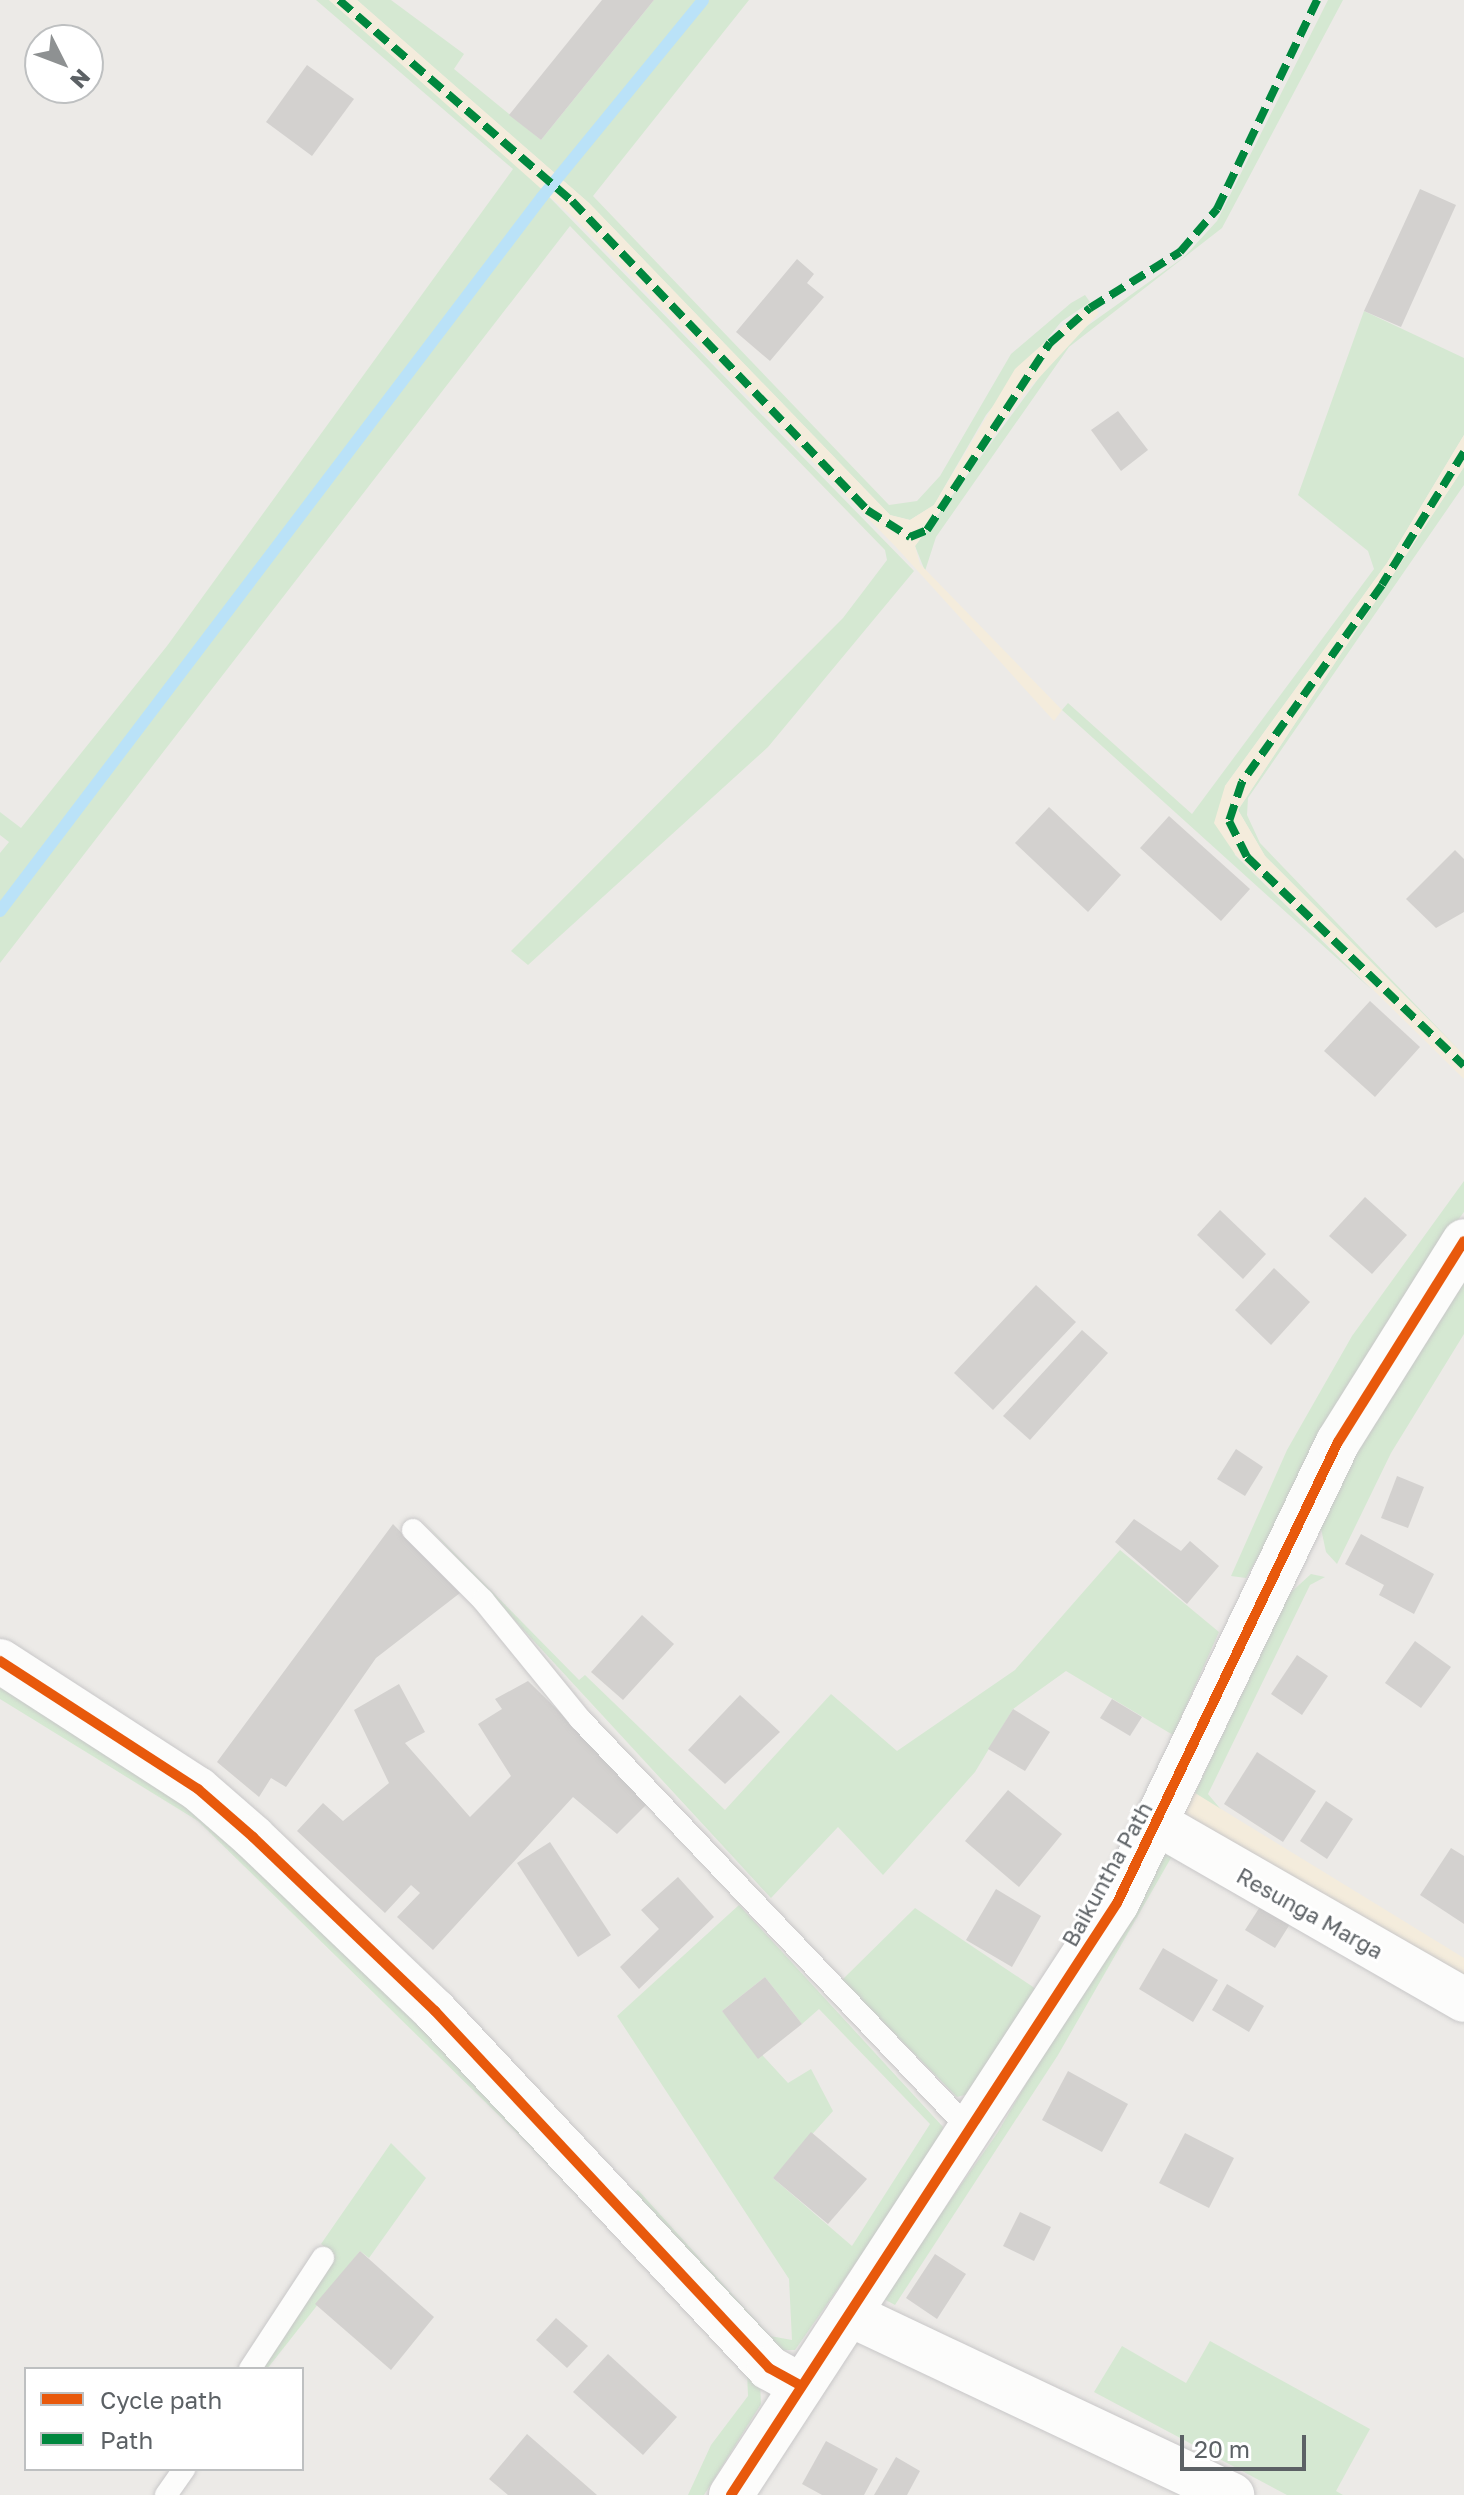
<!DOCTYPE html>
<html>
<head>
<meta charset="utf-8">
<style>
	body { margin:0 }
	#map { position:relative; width:1464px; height:2495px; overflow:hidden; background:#eceae7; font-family:"Golos Text",sans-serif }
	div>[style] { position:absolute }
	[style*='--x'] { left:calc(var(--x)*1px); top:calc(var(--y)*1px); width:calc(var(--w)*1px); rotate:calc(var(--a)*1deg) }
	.green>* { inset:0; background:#d5e8d2 }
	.sand>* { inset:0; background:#f4ecdc }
	.stream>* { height:12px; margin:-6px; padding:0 6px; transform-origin:6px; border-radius:6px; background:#bae2f8 }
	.building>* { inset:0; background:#d3d1cf }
	.roads { filter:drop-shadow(0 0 2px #c8c7c8) drop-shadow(0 0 2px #c8c7c8) }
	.lane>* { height:22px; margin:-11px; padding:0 11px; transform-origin:11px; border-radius:11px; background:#fcfcfb }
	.street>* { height:44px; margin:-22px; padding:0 22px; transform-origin:22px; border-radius:22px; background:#fcfcfb }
	.quiet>* { height:8px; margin-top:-4px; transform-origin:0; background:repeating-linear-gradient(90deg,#00873e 0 16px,transparent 0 24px) }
	.cycleway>* { height:10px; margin:-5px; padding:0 5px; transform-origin:5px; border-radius:5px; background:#e8590c }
	span { translate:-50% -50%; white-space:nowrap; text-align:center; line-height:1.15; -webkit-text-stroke:6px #fff; paint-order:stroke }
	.street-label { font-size:22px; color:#5c6165 }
	.legend { position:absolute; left:24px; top:2367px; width:280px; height:104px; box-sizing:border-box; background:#fff; border:2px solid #bec0c1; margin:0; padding:10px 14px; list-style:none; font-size:24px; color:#5c6165 }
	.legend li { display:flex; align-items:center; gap:16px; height:40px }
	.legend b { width:40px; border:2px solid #bec0c1 }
	.north { position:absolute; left:24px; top:24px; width:80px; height:80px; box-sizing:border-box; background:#fff; border:2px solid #bec0c1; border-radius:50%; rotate:132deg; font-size:22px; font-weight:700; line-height:32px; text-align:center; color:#5c6165 }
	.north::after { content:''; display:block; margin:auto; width:28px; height:36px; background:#8e9192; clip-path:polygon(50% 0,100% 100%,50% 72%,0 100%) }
	.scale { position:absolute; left:1180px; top:2435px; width:126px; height:36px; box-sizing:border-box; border:4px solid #5c6165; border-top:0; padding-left:10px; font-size:24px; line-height:28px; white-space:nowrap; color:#5c6165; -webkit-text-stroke:6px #fff; paint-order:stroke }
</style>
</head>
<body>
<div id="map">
	<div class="green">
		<div style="clip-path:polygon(316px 0,329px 0,483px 129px,914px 571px,768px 747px,528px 965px,511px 951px,843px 618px,887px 560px,885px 550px,570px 226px,0 963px,0 853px,9px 842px,0 835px,0 812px,21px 828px,167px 646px,513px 169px)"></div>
		<div style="clip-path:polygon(357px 0,391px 0,464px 54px,454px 69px,541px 140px,654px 0,749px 0,593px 196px,889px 505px,917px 501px,940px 476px,1011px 354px,1071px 303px,1085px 295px,1090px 302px,1061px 322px,986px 415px,934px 505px,910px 520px,890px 515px,589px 203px)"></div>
		<div style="clip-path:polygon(1328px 0,1343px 0,1222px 228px,1069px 347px,936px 537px,925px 571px,915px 546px,1066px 341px,1184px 257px,1217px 221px)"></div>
		<div style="clip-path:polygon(1364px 311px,1464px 358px,1464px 435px,1387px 563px,1225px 786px,1235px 855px,1372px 990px,1062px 710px,1068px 703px,1192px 814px,1374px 569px,1368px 551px,1298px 495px)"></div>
		<div style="clip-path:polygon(1464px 467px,1464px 485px,1248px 798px,1247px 815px,1260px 843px,1464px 1055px,1265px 856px,1238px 810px)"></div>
		<div style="clip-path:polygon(1464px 1181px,1464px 1212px,1417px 1275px,1246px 1578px,1231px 1576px,1287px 1450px,1352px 1336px)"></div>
		<div style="clip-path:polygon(1464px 1273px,1464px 1334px,1391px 1453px,1337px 1564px,1326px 1552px,1320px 1524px,1367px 1425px)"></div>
		<div style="clip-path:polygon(423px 1521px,579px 1680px,585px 1675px,725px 1810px,831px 1694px,897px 1751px,1015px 1670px,1120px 1550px,1219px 1632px,1173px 1735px,1066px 1671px,1013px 1709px,975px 1772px,883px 1875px,838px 1827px,771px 1898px)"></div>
		<div style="clip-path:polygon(1311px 1574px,1325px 1577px,1310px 1585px,1208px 1794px,1223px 1812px,1195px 1793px,1289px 1594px)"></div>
		<div style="clip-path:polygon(0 1676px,157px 1772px,387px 1984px,760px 2383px,761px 2404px,704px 2495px,688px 2495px,711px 2445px,748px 2396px,747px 2372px,524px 2140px,198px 1821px,0 1699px)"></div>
		<div style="clip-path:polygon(1174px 1828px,1183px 1837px,1058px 2055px,895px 2305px,882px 2298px,998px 2132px)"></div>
		<div style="clip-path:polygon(evenodd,739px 1905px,943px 2127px,941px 2141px,795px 2350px,778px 2350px,629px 2195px,638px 2190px,770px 2336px,792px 2340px,789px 2279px,617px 2016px,739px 1905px,765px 1977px,802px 2024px,819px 2009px,930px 2124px,852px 2246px,773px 2178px,833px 2111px,811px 2069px,788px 2083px,722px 2011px,765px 1977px)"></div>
		<div style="clip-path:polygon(915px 1908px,1039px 1991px,968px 2094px,957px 2097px,842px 1980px)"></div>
		<div style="clip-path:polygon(391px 2143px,426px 2178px,369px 2258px,360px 2251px,267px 2369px,259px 2369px,335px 2255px,321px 2244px)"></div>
		<div style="clip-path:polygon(1210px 2341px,1370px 2429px,1336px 2491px,1343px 2495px,1287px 2495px,1094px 2392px,1122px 2346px,1186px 2383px)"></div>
	</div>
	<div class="sand">
		<div style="clip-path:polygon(329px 0,357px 0,589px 203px,890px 515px,910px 520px,934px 505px,1015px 369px,1090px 302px,1099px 313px,1024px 394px,915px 546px,920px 564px,1062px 710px,1054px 721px,896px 547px,574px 218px)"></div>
		<div style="clip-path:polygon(1464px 435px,1464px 467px,1238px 810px,1265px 856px,1464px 1055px,1464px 1079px,1235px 854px,1214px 823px,1225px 786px,1387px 563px)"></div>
		<div style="clip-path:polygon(1195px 1793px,1464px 1958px,1464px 1985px,1174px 1828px)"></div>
	</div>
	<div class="stream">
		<div style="--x:0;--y:911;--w:896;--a:-52.8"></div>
		<div style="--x:542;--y:197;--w:254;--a:-50.7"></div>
	</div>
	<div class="building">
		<div style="clip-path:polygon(602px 0,654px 0,541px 140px,509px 115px)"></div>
		<div style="clip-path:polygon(307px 65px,354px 99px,312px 156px,266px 122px)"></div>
		<div style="clip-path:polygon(1420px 189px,1456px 205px,1401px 327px,1364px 311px)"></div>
		<div style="clip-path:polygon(797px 259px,814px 274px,807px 283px,824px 297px,770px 361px,736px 332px)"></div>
		<div style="clip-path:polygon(1118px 411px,1148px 450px,1121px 471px,1091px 430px)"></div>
		<div style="clip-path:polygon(1049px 807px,1121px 875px,1088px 912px,1015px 843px)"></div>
		<div style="clip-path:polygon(1169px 816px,1250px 889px,1221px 921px,1140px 848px)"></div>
		<div style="clip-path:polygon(1455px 850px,1464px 859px,1464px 912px,1436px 928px,1406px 899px)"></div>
		<div style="clip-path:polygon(1370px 1001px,1420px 1047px,1375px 1097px,1324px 1051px)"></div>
		<div style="clip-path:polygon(1365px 1197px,1407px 1235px,1372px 1274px,1329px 1236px)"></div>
		<div style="clip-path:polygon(1220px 1210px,1266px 1254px,1243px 1279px,1197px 1235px)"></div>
		<div style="clip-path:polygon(1274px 1268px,1310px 1302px,1271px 1345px,1235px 1310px)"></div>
		<div style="clip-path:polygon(1036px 1285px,1076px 1322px,993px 1410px,954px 1373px)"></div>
		<div style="clip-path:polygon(1082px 1330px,1108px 1353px,1030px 1440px,1003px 1416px)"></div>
		<div style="clip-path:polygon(1236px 1449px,1263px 1467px,1245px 1496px,1217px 1479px)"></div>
		<div style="clip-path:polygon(1397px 1476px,1424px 1487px,1408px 1528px,1381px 1518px)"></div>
		<div style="clip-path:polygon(1134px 1519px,1181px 1551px,1190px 1541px,1219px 1566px,1187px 1604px,1115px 1542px)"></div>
		<div style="clip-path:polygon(393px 1524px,460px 1593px,376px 1658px,286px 1787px,271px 1778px,259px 1797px,217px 1762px)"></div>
		<div style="clip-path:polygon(1361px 1534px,1434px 1574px,1414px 1614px,1379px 1595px,1384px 1585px,1345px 1564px)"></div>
		<div style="clip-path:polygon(642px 1615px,674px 1644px,623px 1700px,591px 1672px)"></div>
		<div style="clip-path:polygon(1415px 1641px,1451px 1667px,1421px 1708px,1385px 1683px)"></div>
		<div style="clip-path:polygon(1297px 1655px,1328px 1676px,1302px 1715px,1271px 1694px)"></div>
		<div style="clip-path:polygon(528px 1681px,650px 1801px,617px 1834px,573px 1797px,433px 1950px,397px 1917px,420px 1893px,411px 1885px,385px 1913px,297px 1831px,323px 1803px,343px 1821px,389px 1783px,354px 1710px,399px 1684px,425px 1732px,405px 1743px,470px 1817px,511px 1776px,478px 1724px,502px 1709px,495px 1699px)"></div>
		<div style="clip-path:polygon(740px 1695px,780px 1732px,725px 1784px,688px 1750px)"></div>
		<div style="clip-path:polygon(1112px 1699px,1142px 1717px,1130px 1736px,1100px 1718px)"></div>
		<div style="clip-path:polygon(1013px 1709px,1050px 1732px,1025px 1771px,988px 1749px)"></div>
		<div style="clip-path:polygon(1257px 1752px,1316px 1791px,1283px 1842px,1224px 1804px)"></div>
		<div style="clip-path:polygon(1008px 1790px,1062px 1834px,1019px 1887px,965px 1841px)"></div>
		<div style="clip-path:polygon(1326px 1801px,1353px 1819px,1327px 1859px,1300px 1841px)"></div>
		<div style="clip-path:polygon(550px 1842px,611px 1935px,578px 1957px,517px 1863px)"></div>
		<div style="clip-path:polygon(1451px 1848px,1464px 1856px,1464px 1924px,1420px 1895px)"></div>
		<div style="clip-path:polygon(678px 1877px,714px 1917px,639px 1989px,620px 1967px,659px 1929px,641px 1910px)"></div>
		<div style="clip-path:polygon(996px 1889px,1041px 1916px,1012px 1967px,966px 1940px)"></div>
		<div style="clip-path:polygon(1265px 1899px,1295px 1916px,1275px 1948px,1245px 1930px)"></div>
		<div style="clip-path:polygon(1163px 1948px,1218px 1980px,1193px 2022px,1139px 1989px)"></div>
		<div style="clip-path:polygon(765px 1977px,802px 2024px,758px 2059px,722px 2011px)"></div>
		<div style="clip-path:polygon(1227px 1984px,1264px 2006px,1249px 2032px,1212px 2010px)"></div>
		<div style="clip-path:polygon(1068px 2071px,1128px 2104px,1102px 2152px,1042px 2120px)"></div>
		<div style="clip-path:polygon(811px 2132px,867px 2179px,828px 2224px,773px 2178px)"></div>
		<div style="clip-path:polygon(1185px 2133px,1234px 2158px,1209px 2208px,1159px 2183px)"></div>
		<div style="clip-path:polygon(1020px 2212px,1051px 2227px,1034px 2261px,1003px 2246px)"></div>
		<div style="clip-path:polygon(360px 2251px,434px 2317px,391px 2370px,315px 2304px)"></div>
		<div style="clip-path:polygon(935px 2254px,966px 2274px,937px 2319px,906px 2298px)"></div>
		<div style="clip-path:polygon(556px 2318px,588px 2346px,567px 2368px,536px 2340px)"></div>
		<div style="clip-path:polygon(608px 2354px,677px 2417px,643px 2455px,573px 2392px)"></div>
		<div style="clip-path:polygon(527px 2434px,597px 2495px,508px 2495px,489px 2479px)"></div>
		<div style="clip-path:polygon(826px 2441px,878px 2469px,864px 2495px,822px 2495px,802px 2484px)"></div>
		<div style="clip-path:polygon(896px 2457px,920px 2471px,907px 2495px,874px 2495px)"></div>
	</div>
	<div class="roads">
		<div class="lane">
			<div style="--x:413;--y:1530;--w:99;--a:45"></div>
			<div style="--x:483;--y:1600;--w:154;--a:50.8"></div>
			<div style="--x:580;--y:1719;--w:569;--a:46.49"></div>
			<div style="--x:250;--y:2369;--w:133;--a:-56.7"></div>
			<div style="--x:166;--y:2495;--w:32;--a:-55"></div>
		</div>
		<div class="street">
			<div style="--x:0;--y:1661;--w:236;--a:32.9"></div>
			<div style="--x:198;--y:1789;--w:73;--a:41.1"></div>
			<div style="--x:253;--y:1837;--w:252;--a:43.7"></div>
			<div style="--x:435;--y:2011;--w:489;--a:46.9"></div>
			<div style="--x:769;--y:2368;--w:37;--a:29"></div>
			<div style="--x:1158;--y:1824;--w:353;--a:29.9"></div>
			<div style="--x:849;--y:2314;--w:424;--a:25.3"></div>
			<div style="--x:731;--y:2495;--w:707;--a:-56.89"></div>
			<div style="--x:1117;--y:1903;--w:511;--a:-64.39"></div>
			<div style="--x:1338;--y:1442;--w:237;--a:-57.9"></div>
		</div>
	</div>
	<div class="quiet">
		<div style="--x:339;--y:0;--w:308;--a:40.8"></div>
		<div style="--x:572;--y:201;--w:427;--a:46.3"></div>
		<div style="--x:867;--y:510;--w:51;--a:32.1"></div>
		<div style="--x:910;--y:537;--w:18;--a:-22"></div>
		<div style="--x:927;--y:530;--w:224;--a:-56.7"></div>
		<div style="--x:1050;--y:343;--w:53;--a:-41.2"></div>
		<div style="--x:1090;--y:308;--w:106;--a:-31.9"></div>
		<div style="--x:1180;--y:252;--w:57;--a:-49.3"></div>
		<div style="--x:1217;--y:209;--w:232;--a:-64.4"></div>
		<div style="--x:1464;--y:452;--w:156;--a:121.7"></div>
		<div style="--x:1382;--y:585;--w:242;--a:125.4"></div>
		<div style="--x:1242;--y:782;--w:41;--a:108.4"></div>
		<div style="--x:1229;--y:821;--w:40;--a:63.4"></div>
		<div style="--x:1247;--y:857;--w:301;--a:43.9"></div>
	</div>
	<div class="cycleway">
		<div style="--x:0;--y:1661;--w:236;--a:32.9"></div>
		<div style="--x:198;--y:1789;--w:73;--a:41.1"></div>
		<div style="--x:253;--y:1837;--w:252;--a:43.7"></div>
		<div style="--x:435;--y:2011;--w:489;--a:46.9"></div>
		<div style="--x:769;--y:2368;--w:37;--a:29"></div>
		<div style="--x:731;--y:2495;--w:707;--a:-56.89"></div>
		<div style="--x:1117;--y:1903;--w:511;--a:-64.39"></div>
		<div style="--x:1338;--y:1442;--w:237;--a:-57.9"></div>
	</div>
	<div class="street-label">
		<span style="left:1107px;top:1874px;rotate:-61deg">Baikuntha Path</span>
		<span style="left:1310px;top:1913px;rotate:29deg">Resunga Marga</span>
	</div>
	<ul class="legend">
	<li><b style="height:10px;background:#e8590c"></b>Cycle path</li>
	<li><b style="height:10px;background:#00873e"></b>Path</li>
	</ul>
	<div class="north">N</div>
	<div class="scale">20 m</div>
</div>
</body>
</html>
